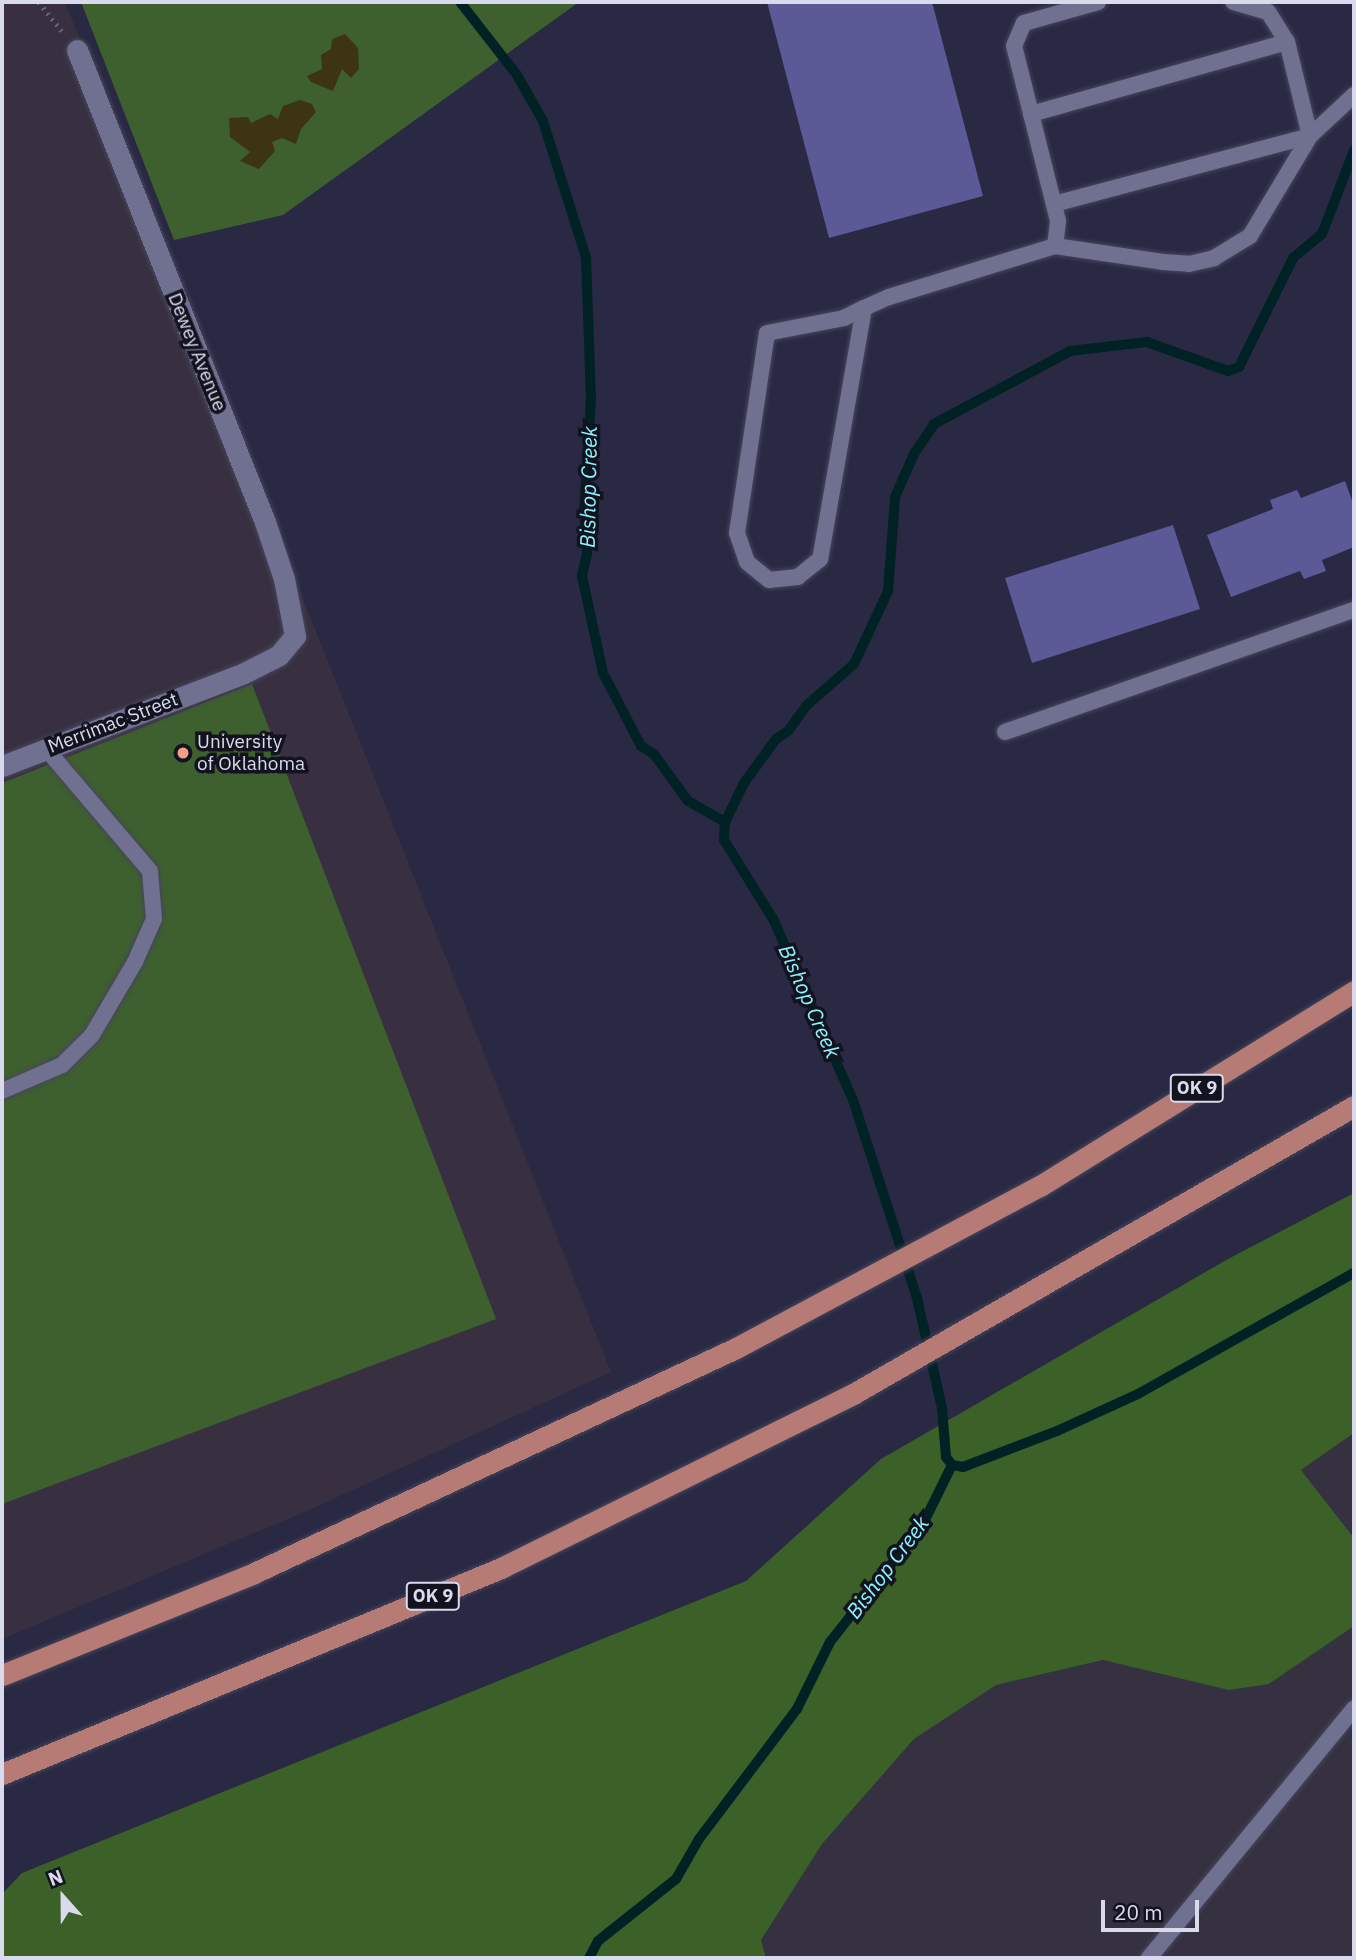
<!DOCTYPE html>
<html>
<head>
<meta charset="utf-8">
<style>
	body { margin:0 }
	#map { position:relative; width:1356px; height:1960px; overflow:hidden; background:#2a2944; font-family:"IBM Plex Sans",sans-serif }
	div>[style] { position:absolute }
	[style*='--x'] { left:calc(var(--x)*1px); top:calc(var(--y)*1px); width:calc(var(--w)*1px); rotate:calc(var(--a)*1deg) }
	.industrial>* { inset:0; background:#363141 }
	.education>* { inset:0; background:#383040 }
	.green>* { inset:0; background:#3e602e }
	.forest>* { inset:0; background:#3b6028 }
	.sand>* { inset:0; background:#3c3413 }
	.stream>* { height:10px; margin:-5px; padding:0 5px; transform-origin:5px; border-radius:5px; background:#012225 }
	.building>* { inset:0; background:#5b5996 }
	.path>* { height:4.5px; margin-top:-2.25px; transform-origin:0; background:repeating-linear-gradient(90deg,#63637b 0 2px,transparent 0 7px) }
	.roads { filter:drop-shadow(0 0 2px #46455c) drop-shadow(0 0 2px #46455c) }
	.service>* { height:16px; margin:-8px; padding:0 8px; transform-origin:8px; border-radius:8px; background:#707090 }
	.minor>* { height:21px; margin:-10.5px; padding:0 10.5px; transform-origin:10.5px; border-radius:10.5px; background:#707090 }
	.trunk>* { height:21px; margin:-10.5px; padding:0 10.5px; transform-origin:10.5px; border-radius:10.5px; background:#b67b74 }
	.dots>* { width:19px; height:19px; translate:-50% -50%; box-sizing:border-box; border:4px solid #131320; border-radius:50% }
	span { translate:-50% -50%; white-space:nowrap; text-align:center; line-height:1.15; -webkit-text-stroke:7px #131320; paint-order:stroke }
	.shield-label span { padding:2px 5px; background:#131320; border:2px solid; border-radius:5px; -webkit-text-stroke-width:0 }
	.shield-label { font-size:18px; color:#d9daec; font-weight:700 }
	.street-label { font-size:19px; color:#d9daec }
	.poi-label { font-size:19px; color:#d9daec }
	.left { translate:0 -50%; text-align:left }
	.water-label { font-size:21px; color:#8af5ff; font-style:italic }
	.frame { position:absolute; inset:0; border:4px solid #d9daec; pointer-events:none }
	.north { position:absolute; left:28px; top:1862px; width:70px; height:70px; -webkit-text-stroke:5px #131320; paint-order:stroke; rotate:339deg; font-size:19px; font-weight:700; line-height:28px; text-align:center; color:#d9daec }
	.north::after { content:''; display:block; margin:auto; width:24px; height:32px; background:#d9daec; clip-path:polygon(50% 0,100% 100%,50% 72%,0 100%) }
	.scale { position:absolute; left:1101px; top:1900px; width:98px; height:32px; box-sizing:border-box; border:4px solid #d9daec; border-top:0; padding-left:9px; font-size:21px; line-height:24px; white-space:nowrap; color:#d9daec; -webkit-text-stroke:5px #131320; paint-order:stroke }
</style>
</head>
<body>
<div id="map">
	<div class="industrial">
		<div style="clip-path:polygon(1354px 1433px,1354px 1538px,1301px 1470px)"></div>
		<div style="clip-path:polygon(1354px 1626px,1354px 1958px,766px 1958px,761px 1940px,822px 1844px,914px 1739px,996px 1685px,1103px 1660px,1162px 1673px,1269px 1684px)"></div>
	</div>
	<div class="education">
		<div style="clip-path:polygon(2px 2px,65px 2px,611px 1372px,309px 1510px,2px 1639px)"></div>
	</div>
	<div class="green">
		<div style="clip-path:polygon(81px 2px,579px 2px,283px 215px,174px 240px)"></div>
		<div style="clip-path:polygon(252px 684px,496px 1319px,2px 1504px,2px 783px)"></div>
	</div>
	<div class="forest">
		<div style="clip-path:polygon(1354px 1193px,1354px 1433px,1301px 1470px,1354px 1538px,1354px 1626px,1269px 1684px,1229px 1690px,1103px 1660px,996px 1685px,914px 1739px,822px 1844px,761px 1940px,766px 1958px,2px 1958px,2px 1894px,22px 1873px,746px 1581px,881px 1459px,1228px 1259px)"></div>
	</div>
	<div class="sand">
		<div style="clip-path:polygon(345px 34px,358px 48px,359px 69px,351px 78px,342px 69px,333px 91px,311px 82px,307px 76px,322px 69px,321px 55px,331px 49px,332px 39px)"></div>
		<div style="clip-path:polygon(300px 100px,312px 104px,316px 112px,301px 129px,296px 144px,282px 138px,272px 142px,275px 151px,259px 169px,240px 161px,250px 152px,230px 137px,229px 118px,248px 117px,251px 123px,270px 114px,278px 119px,283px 106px)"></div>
	</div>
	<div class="stream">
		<div style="--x:460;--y:2;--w:93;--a:52"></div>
		<div style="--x:517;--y:75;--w:53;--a:60.5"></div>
		<div style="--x:543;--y:121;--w:143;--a:72.5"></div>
		<div style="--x:586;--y:257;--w:140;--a:88"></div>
		<div style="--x:591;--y:397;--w:113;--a:93.5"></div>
		<div style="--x:584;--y:510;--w:44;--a:86.1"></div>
		<div style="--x:587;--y:554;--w:23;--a:103"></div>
		<div style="--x:582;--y:576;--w:99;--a:77.8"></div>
		<div style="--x:603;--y:673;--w:82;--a:62.5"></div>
		<div style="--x:641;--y:746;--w:15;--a:32"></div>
		<div style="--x:654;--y:754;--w:58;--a:54.1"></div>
		<div style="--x:688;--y:801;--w:43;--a:29.6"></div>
		<div style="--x:952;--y:1465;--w:10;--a:-127"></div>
		<div style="--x:946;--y:1457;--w:49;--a:-94.7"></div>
		<div style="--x:942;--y:1408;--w:113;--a:-102.8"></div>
		<div style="--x:917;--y:1298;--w:208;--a:-107.9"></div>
		<div style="--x:853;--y:1100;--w:198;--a:-113.8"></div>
		<div style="--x:773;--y:919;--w:93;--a:-121.8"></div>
		<div style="--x:724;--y:840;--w:18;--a:-87"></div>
		<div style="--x:725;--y:822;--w:43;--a:-64"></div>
		<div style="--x:744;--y:783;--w:54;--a:-54"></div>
		<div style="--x:776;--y:739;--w:14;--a:-34"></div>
		<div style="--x:788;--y:731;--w:32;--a:-54"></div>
		<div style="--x:807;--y:705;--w:62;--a:-41.1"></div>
		<div style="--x:854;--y:664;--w:81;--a:-65"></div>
		<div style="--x:888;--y:591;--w:94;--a:-85.7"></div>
		<div style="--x:895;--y:497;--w:47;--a:-66.2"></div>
		<div style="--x:914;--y:454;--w:36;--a:-56"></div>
		<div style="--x:934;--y:424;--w:154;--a:-28.2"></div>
		<div style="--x:1070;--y:351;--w:78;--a:-6.7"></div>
		<div style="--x:1147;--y:342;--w:86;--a:19.7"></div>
		<div style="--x:1228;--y:371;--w:12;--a:-20"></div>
		<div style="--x:1239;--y:367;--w:122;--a:-63.6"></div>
		<div style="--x:1293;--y:258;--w:38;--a:-40"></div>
		<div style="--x:1322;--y:234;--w:90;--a:-69.1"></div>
		<div style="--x:952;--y:1465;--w:11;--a:10"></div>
		<div style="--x:963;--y:1467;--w:101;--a:-21"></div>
		<div style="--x:1057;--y:1431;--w:89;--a:-24.6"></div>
		<div style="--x:1138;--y:1394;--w:248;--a:-29.3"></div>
		<div style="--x:589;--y:1958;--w:19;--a:-62"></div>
		<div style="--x:598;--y:1941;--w:100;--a:-38.5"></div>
		<div style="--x:676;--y:1879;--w:46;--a:-60.1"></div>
		<div style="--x:699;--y:1839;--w:163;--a:-53"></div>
		<div style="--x:797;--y:1709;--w:75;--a:-63.8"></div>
		<div style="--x:830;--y:1642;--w:150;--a:-51.8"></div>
		<div style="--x:923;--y:1524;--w:66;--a:-63.8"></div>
	</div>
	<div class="building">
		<div style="clip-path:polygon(767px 2px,932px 2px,983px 196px,829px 238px)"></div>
		<div style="clip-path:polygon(1345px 481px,1354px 506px,1354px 547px,1322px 560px,1326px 571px,1304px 579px,1300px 571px,1231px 597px,1207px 535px,1273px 509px,1270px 500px,1297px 490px,1301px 498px)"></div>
		<div style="clip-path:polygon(1173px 525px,1200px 609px,1032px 663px,1005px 578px)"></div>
	</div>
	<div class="path">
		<div style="--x:39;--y:2;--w:37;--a:52"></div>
	</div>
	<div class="roads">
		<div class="service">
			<div style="--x:1031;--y:114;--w:266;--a:-15.7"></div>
			<div style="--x:1054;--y:204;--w:265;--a:-14.9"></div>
			<div style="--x:1310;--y:136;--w:97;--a:-103.7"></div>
			<div style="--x:1287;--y:42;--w:36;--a:-122"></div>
			<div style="--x:1268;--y:12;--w:36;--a:-164"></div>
			<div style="--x:1055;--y:246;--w:25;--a:-83"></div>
			<div style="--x:1058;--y:221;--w:180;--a:-104.1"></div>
			<div style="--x:1014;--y:46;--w:25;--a:-67"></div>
			<div style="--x:1024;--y:23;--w:77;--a:-15.8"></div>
			<div style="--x:864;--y:308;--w:255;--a:99.9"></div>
			<div style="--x:820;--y:559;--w:28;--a:141"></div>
			<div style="--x:798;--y:577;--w:29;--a:174"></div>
			<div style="--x:769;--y:580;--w:28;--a:-141"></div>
			<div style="--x:747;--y:562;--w:31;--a:-109"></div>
			<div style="--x:737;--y:533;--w:202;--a:-81.5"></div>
			<div style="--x:767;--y:333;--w:78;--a:-11"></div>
			<div style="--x:844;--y:318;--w:22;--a:-27"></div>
			<div style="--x:864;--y:308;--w:27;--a:-24"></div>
			<div style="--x:889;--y:297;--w:174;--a:-17.1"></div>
			<div style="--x:1055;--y:246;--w:109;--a:8.4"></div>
			<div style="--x:1163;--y:262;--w:26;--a:4"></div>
			<div style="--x:1189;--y:264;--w:26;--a:-13"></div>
			<div style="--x:1214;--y:258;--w:42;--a:-31.4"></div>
			<div style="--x:1250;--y:236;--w:117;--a:-59"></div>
			<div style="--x:1310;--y:136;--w:60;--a:-43"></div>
			<div style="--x:1005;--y:732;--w:370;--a:-19.3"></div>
			<div style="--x:2;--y:1091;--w:65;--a:-23.4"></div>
			<div style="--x:62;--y:1065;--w:42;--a:-45"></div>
			<div style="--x:92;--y:1035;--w:85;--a:-59.5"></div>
			<div style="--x:135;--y:962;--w:47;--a:-66.2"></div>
			<div style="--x:154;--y:919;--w:48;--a:-94.8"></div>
			<div style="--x:150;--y:871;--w:160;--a:-130.4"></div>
			<div style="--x:1149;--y:1958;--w:323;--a:-50.6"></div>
		</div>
		<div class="minor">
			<div style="--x:2;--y:766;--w:259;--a:-21"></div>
			<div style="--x:244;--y:673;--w:39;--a:-27"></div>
			<div style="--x:279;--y:655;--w:25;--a:-50"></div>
			<div style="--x:295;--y:636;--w:58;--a:-100.9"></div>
			<div style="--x:284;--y:579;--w:60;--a:-108.4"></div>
			<div style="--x:265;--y:522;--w:508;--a:-111.72"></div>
		</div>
		<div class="trunk">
			<div style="--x:2;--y:1675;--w:272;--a:-22"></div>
			<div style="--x:254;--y:1573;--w:532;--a:-25.02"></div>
			<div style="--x:736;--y:1348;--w:344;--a:-28.1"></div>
			<div style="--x:1040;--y:1186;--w:370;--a:-31.8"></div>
			<div style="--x:2;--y:1774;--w:540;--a:-22.43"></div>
			<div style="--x:501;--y:1568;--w:393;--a:-26.3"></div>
			<div style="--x:853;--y:1394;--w:578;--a:-29.89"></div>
		</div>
	</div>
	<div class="dots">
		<div style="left:183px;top:753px;background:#f39f84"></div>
	</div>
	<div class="shield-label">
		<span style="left:1197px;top:1088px">OK 9</span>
		<span style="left:433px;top:1596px">OK 9</span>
	</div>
	<div class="street-label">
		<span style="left:197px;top:352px;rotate:68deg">Dewey Avenue</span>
		<span style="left:113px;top:723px;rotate:-21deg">Merrimac Street</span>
	</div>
	<div class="poi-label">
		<span class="left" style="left:197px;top:753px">University<br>of Oklahoma</span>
	</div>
	<div class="water-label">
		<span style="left:588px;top:487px;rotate:-89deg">Bishop Creek</span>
		<span style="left:810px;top:1001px;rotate:66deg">Bishop Creek</span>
		<span style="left:887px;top:1567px;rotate:-53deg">Bishop Creek</span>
	</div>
	<div class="frame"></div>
	<div class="north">N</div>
	<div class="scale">20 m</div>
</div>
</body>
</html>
